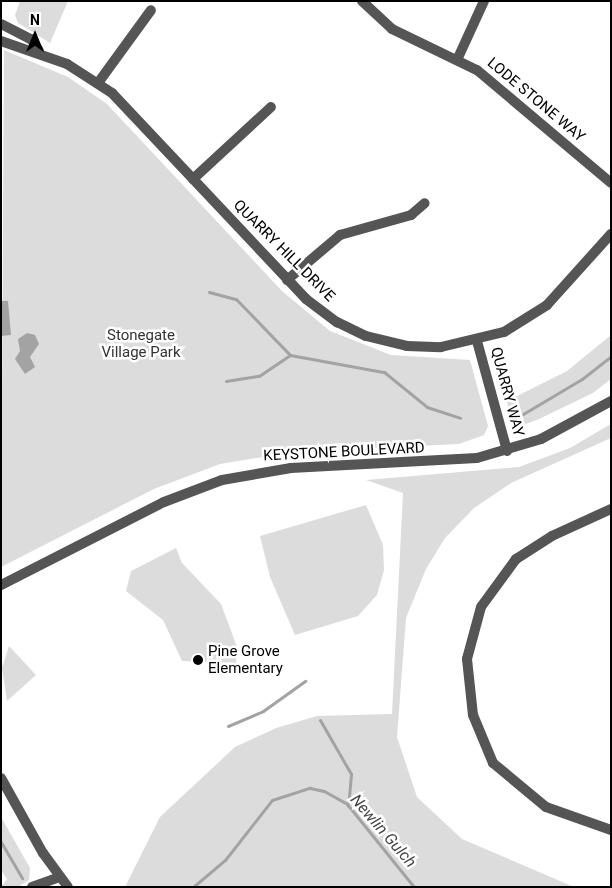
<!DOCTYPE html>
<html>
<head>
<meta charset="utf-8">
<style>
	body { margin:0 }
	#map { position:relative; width:612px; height:888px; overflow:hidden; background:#fff; font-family:Roboto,sans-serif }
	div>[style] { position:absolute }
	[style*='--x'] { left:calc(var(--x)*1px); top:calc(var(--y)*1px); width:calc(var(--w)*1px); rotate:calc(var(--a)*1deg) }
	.green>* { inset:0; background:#dcdcdc }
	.water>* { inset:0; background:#a3a3a3 }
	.stream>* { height:3px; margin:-1.5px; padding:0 1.5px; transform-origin:1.5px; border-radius:1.5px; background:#a3a3a3 }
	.minor>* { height:10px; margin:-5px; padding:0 5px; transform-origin:5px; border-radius:5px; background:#555 }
	.tertiary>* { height:10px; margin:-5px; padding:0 5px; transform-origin:5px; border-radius:5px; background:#555 }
	.dots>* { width:14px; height:14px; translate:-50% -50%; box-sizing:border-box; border:2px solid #fff; border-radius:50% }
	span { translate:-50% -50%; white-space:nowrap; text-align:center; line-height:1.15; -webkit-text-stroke:5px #fff; paint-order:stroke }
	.street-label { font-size:15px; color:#000 }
	.park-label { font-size:15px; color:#333 }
	.poi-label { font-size:15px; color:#000 }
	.left { translate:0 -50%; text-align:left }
	.water-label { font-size:16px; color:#444; font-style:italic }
	.frame { position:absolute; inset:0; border:2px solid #000; pointer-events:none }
	.north { position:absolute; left:10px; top:10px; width:50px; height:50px; -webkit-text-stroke:4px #fff; paint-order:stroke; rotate:0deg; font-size:14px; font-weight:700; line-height:20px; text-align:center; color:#000 }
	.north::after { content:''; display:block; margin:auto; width:18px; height:22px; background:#000; clip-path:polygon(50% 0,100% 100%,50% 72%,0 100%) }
</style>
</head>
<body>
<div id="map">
	<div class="green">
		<div style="clip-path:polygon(20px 1px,68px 1px,50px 43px,18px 23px,15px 15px)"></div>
		<div style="clip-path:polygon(4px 50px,68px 77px,107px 104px,282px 291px,330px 331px,391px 355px,470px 360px,488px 426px,484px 435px,459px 444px,293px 452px,220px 464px,154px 489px,1px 567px)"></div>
		<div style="clip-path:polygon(611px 335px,611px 379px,593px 393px,539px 419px,523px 425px,511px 421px,496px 351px,509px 400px,567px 371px)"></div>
		<div style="clip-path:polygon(611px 424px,611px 438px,511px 483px,474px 508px,445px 538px,426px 569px,406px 618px,397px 737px,417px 797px,462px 839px,574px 887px,125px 887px,160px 817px,235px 747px,276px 728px,317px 716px,392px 714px,403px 493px,366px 480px,519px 467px,570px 448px)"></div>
		<div style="clip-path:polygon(366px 505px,383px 545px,384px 570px,377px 595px,358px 616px,295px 635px,270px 577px,260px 536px)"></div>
		<div style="clip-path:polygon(176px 548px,182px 563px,221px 604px,237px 647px,236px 663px,182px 661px,163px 620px,126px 591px,131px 571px)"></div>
		<div style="clip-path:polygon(9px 646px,36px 675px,7px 701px,2px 668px)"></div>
		<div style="clip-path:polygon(1px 817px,30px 868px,29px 880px,18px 887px,1px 887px,7px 879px,1px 870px)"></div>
	</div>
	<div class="water">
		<div style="clip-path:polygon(1px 301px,8px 301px,11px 335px,1px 336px)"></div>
		<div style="clip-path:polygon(27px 333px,35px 335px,39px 344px,30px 357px,35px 367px,25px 374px,15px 359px,20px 351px,18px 339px)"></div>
	</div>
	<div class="stream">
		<div style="--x:209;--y:292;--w:28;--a:15"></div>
		<div style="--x:236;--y:299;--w:78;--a:46"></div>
		<div style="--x:290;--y:355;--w:96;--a:10.3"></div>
		<div style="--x:384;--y:372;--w:55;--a:39.1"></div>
		<div style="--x:427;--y:407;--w:35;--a:18"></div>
		<div style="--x:226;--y:381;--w:33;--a:-9"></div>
		<div style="--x:259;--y:376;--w:37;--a:-34"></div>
		<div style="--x:523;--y:414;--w:69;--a:-30.7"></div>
		<div style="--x:582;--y:379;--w:37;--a:-38"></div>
		<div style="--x:320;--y:720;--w:62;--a:60.1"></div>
		<div style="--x:351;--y:774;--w:32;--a:95"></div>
		<div style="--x:228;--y:726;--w:38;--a:-23"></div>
		<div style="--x:263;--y:711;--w:52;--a:-35.5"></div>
		<div style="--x:1;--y:842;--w:42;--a:59.7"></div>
		<div style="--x:193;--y:887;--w:42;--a:-40.2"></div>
		<div style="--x:225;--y:860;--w:76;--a:-51.9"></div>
		<div style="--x:272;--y:800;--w:40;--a:-18"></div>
		<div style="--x:310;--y:788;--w:14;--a:12"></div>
		<div style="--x:324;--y:791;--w:26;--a:29"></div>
		<div style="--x:347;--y:804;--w:107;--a:51.1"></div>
	</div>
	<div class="minor">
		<div style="--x:362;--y:1;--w:41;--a:43"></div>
		<div style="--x:392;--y:29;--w:94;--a:25.8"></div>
		<div style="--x:477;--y:70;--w:175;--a:40.1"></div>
		<div style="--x:1;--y:24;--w:34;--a:27"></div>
		<div style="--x:31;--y:39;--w:14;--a:56"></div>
		<div style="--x:1;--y:41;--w:70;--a:19.2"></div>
		<div style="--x:67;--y:64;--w:54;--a:32.8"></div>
		<div style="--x:112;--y:93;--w:283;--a:46.7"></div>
		<div style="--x:306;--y:299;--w:39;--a:37"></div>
		<div style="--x:337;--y:322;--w:32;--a:26"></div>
		<div style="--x:366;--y:336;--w:42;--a:13.7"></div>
		<div style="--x:407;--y:346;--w:34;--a:2"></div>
		<div style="--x:441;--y:347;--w:65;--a:-13.4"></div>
		<div style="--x:504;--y:332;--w:51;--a:-32.1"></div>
		<div style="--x:547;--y:305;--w:96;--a:-48"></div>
		<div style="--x:457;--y:60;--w:65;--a:-65.4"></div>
		<div style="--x:98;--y:83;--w:90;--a:-54"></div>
		<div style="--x:193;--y:179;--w:106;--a:-42.7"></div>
		<div style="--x:287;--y:280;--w:70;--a:-40.3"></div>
		<div style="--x:340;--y:235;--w:74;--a:-15.7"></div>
		<div style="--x:411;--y:215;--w:18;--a:-41"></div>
		<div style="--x:477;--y:341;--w:114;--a:74.7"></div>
		<div style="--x:611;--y:509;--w:65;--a:155.4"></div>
		<div style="--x:552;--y:536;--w:43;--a:147.4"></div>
		<div style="--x:516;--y:559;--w:59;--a:126.1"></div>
		<div style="--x:481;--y:607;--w:54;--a:105.1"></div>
		<div style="--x:467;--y:659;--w:56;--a:83.9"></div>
		<div style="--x:473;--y:715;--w:52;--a:67.4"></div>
		<div style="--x:493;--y:763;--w:69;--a:39.7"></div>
		<div style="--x:546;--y:807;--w:69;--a:19.5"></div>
		<div style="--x:32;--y:887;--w:29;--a:-20"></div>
	</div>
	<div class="tertiary">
		<div style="--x:1;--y:585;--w:183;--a:-27"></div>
		<div style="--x:164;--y:502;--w:62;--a:-20.8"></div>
		<div style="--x:222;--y:480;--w:70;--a:-9.9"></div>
		<div style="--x:291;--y:468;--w:186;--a:-3.1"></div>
		<div style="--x:477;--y:458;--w:67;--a:-16.5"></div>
		<div style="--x:541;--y:439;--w:80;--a:-28.5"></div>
		<div style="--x:1;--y:778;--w:86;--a:60.8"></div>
		<div style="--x:43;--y:853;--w:42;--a:53.7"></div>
	</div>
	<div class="dots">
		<div style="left:198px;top:660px;background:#000"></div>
	</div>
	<div class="street-label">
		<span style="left:536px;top:100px;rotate:40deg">LODE STONE WAY</span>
		<span style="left:284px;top:251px;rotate:45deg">QUARRY HILL DRIVE</span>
		<span style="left:507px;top:392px;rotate:75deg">QUARRY WAY</span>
		<span style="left:344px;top:452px;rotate:-3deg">KEYSTONE BOULEVARD</span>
	</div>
	<div class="park-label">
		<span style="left:141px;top:344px">Stonegate<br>Village Park</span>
	</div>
	<div class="poi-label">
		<span class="left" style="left:208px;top:660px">Pine Grove<br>Elementary</span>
	</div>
	<div class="water-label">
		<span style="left:383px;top:831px;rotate:49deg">Newlin Gulch</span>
	</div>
	<div class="frame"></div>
	<div class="north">N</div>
</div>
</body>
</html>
